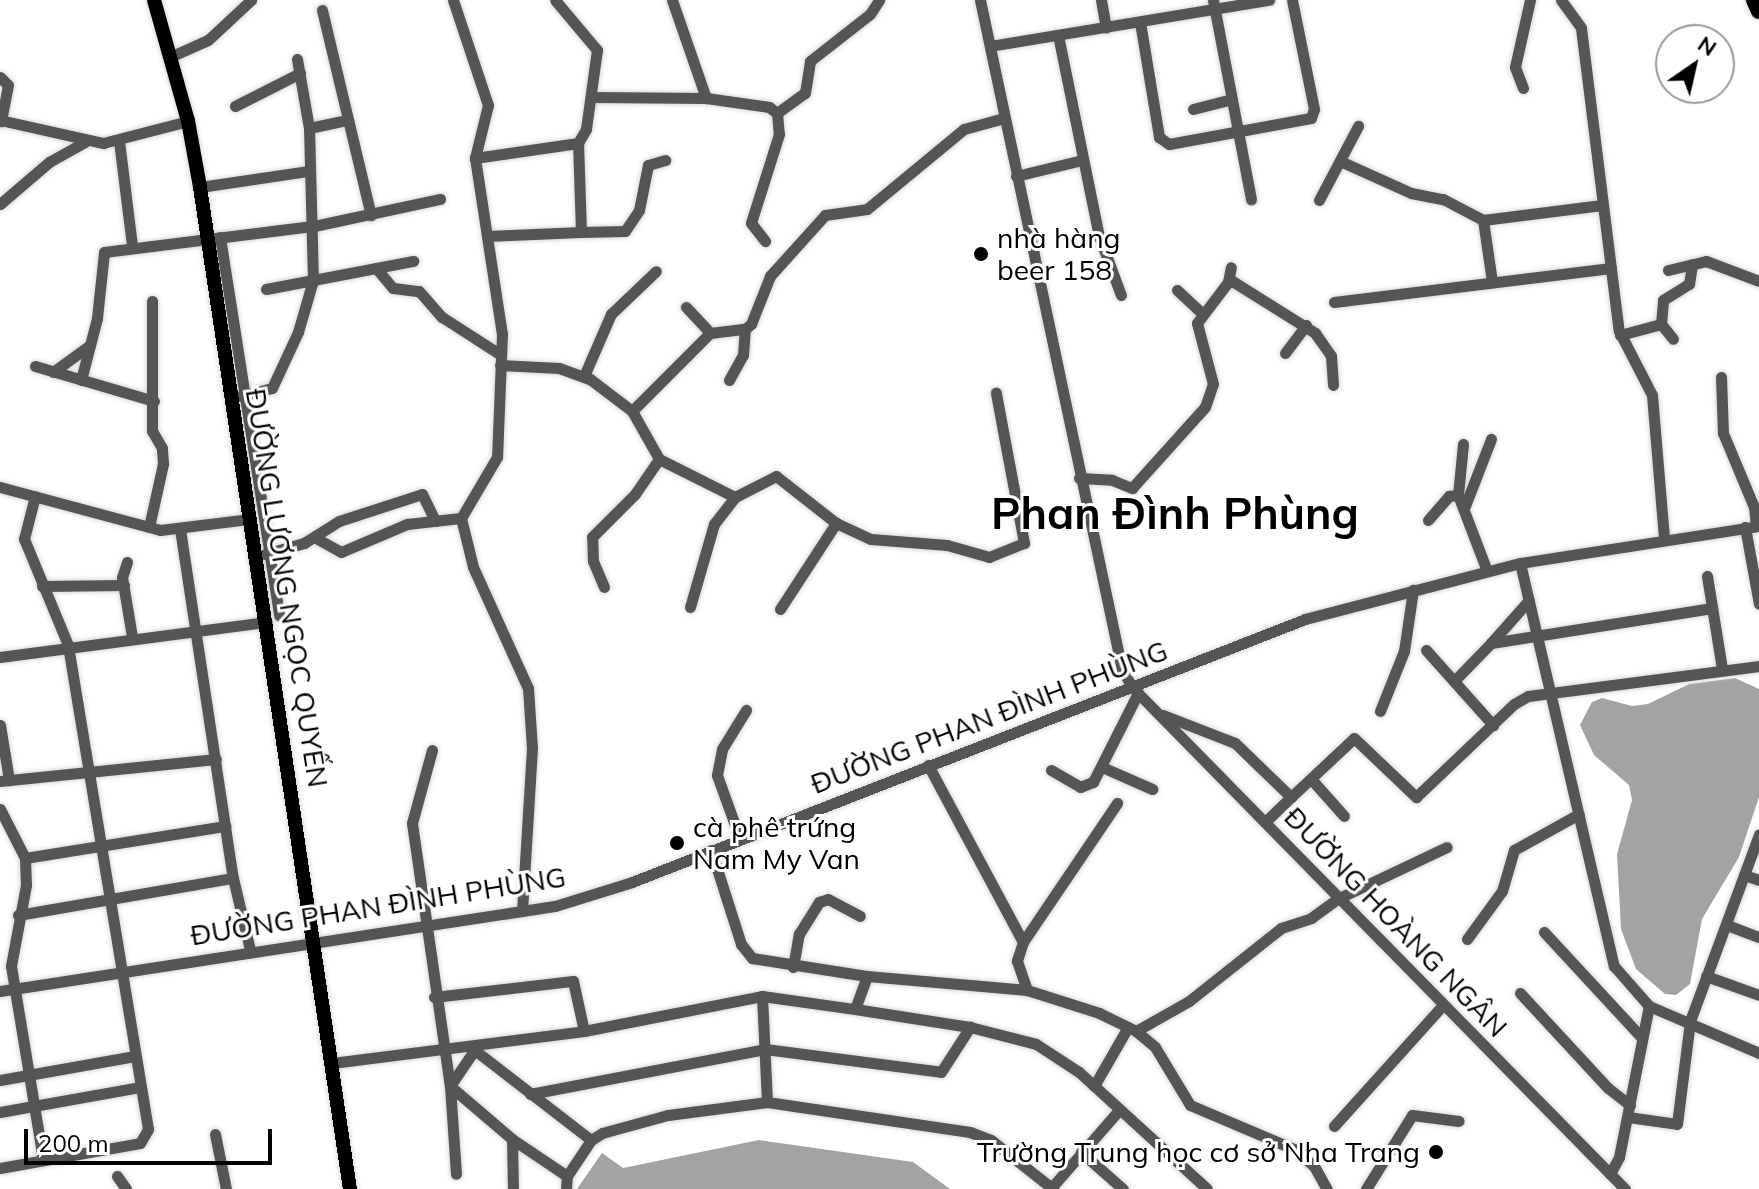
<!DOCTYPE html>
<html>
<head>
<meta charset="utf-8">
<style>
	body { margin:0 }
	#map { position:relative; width:1759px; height:1189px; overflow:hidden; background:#fff; font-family:Mulish,sans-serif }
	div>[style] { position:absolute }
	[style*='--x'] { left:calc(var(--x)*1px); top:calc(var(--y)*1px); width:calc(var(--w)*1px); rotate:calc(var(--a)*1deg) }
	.water>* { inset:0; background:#a3a3a3 }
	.roads { filter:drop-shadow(0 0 2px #dbdbdb) drop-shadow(0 0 2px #dbdbdb) }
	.minor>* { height:11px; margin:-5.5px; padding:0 5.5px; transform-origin:5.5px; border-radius:5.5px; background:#555 }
	.major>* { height:14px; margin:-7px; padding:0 7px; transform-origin:7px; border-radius:7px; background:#000 }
	.highway>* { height:16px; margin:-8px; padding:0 8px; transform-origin:8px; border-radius:8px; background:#000 }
	.dots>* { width:22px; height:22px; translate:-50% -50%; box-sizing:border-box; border:4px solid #fff; border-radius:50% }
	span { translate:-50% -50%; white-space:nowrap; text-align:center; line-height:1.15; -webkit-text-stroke:6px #fff; paint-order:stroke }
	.poi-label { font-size:28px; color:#000 }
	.left { translate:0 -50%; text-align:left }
	.right { translate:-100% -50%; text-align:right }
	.street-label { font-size:28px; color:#000 }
	.town-label { font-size:44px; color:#000; font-weight:700 }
	.north { position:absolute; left:1655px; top:24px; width:80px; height:80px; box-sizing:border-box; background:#fff; border:2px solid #999; border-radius:50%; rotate:34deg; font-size:22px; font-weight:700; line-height:32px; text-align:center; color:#000 }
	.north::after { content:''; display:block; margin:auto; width:28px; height:36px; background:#000; clip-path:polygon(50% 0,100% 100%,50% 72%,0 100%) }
	.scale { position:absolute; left:24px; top:1129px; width:248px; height:36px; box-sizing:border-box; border:4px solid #000; border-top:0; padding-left:10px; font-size:24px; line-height:28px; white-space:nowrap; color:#000; -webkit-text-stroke:6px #fff; paint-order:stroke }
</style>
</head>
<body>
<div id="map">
	<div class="water">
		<div style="clip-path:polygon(1735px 678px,1759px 689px,1759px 797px,1739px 857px,1702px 919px,1690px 984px,1676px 995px,1665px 994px,1636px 969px,1621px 929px,1617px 854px,1632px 800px,1629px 785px,1594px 755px,1580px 725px,1592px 702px,1602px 698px,1632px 706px,1648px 704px,1689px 684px)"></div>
		<div style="clip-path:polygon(759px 1140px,913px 1162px,950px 1189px,577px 1189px,602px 1153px,623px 1168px)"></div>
	</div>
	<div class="roads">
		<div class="minor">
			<div style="--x:453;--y:0;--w:111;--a:71.6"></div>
			<div style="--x:488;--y:105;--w:55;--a:103.8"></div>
			<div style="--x:475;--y:158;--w:178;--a:81.3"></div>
			<div style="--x:502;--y:334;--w:123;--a:92.3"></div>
			<div style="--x:497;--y:457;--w:71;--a:120.5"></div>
			<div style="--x:461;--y:518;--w:50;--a:76.2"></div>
			<div style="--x:473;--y:567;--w:133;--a:65.6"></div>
			<div style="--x:528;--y:688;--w:60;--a:86.2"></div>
			<div style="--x:532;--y:748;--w:163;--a:93.5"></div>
			<div style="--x:672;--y:0;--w:104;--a:70.9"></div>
			<div style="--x:980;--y:0;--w:685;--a:78.03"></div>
			<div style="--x:1122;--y:670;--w:21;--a:59"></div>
			<div style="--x:1133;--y:688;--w:702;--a:45.52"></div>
			<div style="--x:1101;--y:0;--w:28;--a:80"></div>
			<div style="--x:1213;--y:0;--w:203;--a:79.2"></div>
			<div style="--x:1561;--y:0;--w:34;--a:54"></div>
			<div style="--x:1581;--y:28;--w:305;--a:82.9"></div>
			<div style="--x:1619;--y:331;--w:72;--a:62.7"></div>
			<div style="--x:1652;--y:395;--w:144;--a:85.2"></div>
			<div style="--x:322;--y:10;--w:211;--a:76.6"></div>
			<div style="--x:1140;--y:22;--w:117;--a:80.6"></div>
			<div style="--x:1159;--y:137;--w:12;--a:35"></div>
			<div style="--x:1169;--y:144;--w:144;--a:-10.4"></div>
			<div style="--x:1311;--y:118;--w:9;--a:-72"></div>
			<div style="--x:1314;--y:109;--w:111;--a:-101.4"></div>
			<div style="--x:1058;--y:35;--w:205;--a:78.5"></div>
			<div style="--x:1099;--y:236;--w:63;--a:69.6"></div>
			<div style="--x:990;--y:46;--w:283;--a:-9.4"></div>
			<div style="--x:172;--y:56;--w:39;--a:-24"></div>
			<div style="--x:208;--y:40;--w:59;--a:-42.9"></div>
			<div style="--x:0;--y:77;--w:11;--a:45"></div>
			<div style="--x:8;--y:85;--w:37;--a:101"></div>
			<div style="--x:1523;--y:88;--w:22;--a:-111"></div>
			<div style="--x:1515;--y:67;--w:69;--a:-77.4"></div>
			<div style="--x:592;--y:97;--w:114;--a:0.5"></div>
			<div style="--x:706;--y:98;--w:64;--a:8.1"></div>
			<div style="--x:769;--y:107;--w:10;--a:37"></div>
			<div style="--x:777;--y:113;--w:21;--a:85"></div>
			<div style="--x:779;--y:134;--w:93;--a:107.5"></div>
			<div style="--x:751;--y:223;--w:23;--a:52"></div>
			<div style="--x:235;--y:106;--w:73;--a:-26.9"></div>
			<div style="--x:1193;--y:109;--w:40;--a:-14.4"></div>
			<div style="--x:777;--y:113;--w:34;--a:-36"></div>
			<div style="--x:805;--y:93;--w:32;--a:-81"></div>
			<div style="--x:810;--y:61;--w:76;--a:-38.1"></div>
			<div style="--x:870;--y:14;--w:17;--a:-57"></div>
			<div style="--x:0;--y:120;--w:106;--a:12.6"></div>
			<div style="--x:103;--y:143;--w:88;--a:-14.5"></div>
			<div style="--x:309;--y:128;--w:38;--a:-12"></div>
			<div style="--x:119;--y:141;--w:106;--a:82.9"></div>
			<div style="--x:475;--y:158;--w:104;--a:-8.3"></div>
			<div style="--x:1340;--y:161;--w:78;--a:24.3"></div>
			<div style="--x:1411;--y:193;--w:33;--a:11"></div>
			<div style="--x:1443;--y:199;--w:45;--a:27.7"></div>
			<div style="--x:1483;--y:220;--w:120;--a:-7.2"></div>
			<div style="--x:1016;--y:176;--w:68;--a:-13.6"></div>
			<div style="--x:200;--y:187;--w:110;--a:-8.4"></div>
			<div style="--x:1319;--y:200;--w:84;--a:-62.2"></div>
			<div style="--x:0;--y:204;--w:65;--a:-40.6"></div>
			<div style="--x:49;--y:162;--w:41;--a:-29.1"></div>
			<div style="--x:1483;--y:220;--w:63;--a:81.7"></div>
			<div style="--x:581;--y:232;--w:44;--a:-1.3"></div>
			<div style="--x:625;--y:231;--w:25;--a:-56"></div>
			<div style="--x:639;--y:210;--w:46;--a:-78.7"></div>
			<div style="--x:648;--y:165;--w:18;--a:-16"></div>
			<div style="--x:487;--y:236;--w:94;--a:-2.4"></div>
			<div style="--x:581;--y:232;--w:89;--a:-91.9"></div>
			<div style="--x:578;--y:143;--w:16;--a:-60"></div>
			<div style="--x:586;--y:129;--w:80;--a:-82.1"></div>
			<div style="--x:597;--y:50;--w:65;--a:-130"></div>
			<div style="--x:220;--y:237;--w:383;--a:81.1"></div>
			<div style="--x:376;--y:268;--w:26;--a:50"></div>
			<div style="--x:393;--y:288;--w:26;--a:7"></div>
			<div style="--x:419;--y:291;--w:35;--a:49"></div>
			<div style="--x:442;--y:317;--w:70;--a:32.8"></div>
			<div style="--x:1668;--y:270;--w:39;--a:-13"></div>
			<div style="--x:1706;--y:261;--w:57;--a:20.7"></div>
			<div style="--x:1229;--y:279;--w:102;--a:32.1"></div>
			<div style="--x:1315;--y:333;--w:28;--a:55"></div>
			<div style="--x:1331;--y:356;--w:29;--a:86"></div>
			<div style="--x:266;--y:289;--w:150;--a:-10.8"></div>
			<div style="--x:1177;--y:290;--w:33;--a:43"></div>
			<div style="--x:1334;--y:302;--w:279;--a:-7"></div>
			<div style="--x:686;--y:307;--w:35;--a:47"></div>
			<div style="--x:1661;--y:324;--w:19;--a:51"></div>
			<div style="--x:1620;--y:335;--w:42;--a:-15"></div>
			<div style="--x:1661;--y:324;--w:24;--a:-85"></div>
			<div style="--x:1663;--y:300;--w:31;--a:-32"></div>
			<div style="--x:1689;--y:284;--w:20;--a:-81"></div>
			<div style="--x:1285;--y:353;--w:35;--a:-53"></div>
			<div style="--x:500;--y:365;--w:59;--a:2.9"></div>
			<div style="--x:559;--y:368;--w:33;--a:20"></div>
			<div style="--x:590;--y:379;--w:53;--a:37.3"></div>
			<div style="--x:632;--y:411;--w:55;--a:60.6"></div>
			<div style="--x:659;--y:459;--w:85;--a:26.6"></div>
			<div style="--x:35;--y:366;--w:124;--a:16.4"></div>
			<div style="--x:53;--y:372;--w:46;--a:-36.1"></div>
			<div style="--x:584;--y:376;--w:68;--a:-66.5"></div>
			<div style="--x:611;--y:314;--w:62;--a:-43.7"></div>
			<div style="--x:1721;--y:377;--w:56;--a:88"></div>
			<div style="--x:1723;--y:433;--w:80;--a:67.3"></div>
			<div style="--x:1754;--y:507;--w:19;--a:84"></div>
			<div style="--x:81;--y:380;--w:64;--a:-75.5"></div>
			<div style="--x:97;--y:318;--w:66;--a:-83.9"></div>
			<div style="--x:104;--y:252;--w:212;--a:-7.1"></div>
			<div style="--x:314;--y:226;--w:129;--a:-12.1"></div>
			<div style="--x:729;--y:380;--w:29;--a:-61"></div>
			<div style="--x:743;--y:355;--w:26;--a:-86"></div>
			<div style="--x:240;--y:396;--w:33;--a:-14"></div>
			<div style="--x:272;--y:388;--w:62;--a:-65.1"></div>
			<div style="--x:298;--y:332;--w:54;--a:-73.9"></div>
			<div style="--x:313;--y:280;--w:152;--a:-91.5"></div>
			<div style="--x:309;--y:128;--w:70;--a:-99.9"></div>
			<div style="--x:632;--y:411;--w:110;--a:-45"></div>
			<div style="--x:710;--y:333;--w:35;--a:-7"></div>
			<div style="--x:745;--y:329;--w:8;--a:-40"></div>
			<div style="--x:751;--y:324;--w:52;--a:-68.4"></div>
			<div style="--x:770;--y:276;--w:82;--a:-48"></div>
			<div style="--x:825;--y:215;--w:42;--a:-8.1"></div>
			<div style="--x:867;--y:209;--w:126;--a:-39.5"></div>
			<div style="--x:964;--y:129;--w:41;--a:-15.4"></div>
			<div style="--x:1463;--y:444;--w:51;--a:95.6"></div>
			<div style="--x:1458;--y:495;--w:81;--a:69.1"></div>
			<div style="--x:1079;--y:478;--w:33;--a:3"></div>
			<div style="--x:1112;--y:480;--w:22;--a:22"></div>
			<div style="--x:1132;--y:488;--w:109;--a:-48"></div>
			<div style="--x:1205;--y:407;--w:24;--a:-71"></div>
			<div style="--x:1213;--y:384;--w:63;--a:-104.7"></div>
			<div style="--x:1197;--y:323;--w:51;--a:-52.9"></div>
			<div style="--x:1228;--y:282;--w:15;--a:-79"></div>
			<div style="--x:0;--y:487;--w:166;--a:15"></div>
			<div style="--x:160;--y:530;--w:91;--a:-7"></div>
			<div style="--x:1465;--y:506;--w:72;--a:-68.8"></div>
			<div style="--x:1428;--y:520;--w:32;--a:-49"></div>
			<div style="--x:1449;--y:496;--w:9;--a:-6"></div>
			<div style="--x:149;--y:527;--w:65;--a:-77.5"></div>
			<div style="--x:163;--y:464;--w:16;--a:-94"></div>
			<div style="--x:162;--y:448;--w:20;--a:-120"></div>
			<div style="--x:152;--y:431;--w:130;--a:-90"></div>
			<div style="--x:1745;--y:527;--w:78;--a:79.7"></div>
			<div style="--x:180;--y:529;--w:353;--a:81.4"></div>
			<div style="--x:233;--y:878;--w:74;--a:76.7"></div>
			<div style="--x:314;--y:537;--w:31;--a:29"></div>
			<div style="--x:341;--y:552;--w:72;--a:-23"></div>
			<div style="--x:407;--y:524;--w:54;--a:-6.3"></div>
			<div style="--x:265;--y:554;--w:41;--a:-15.8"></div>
			<div style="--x:304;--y:543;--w:41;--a:-32.2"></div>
			<div style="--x:339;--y:521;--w:87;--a:-18"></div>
			<div style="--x:422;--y:494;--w:30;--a:64"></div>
			<div style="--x:127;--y:562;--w:16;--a:108"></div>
			<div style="--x:122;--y:577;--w:61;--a:80.5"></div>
			<div style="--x:1520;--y:563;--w:414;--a:76.9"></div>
			<div style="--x:1614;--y:966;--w:53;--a:48.8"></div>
			<div style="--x:1649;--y:1006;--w:120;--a:23.1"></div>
			<div style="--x:1707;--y:576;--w:94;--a:80.8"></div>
			<div style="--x:42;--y:586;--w:82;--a:-0.7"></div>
			<div style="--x:604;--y:587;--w:28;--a:-113"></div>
			<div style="--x:593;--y:561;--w:24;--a:-92"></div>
			<div style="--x:592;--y:537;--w:61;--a:-45"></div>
			<div style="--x:635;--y:494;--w:42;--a:-55.6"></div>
			<div style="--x:690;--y:607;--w:86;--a:-73.9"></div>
			<div style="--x:714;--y:524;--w:34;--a:-52"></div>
			<div style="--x:735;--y:497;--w:46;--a:-27.1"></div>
			<div style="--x:776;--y:476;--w:76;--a:38.1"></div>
			<div style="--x:836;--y:523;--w:38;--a:25"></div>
			<div style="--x:871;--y:539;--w:76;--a:4.5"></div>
			<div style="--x:947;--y:545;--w:44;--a:15.9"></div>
			<div style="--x:989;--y:557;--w:38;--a:-22"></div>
			<div style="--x:1024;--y:543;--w:153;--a:-100.6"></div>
			<div style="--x:780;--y:609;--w:103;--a:-56.9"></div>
			<div style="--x:1491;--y:643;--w:57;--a:-48.5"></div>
			<div style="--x:1426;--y:650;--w:101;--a:48.2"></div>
			<div style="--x:0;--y:657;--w:269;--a:-7.5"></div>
			<div style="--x:1455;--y:680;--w:52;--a:-45.8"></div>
			<div style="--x:1491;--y:643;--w:224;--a:-9"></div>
			<div style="--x:1380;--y:711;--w:65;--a:-68.2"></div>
			<div style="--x:1404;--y:651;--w:62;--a:-81.6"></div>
			<div style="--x:1163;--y:715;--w:77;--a:21.3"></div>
			<div style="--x:1235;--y:743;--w:78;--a:44"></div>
			<div style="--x:1291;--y:797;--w:86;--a:-43.1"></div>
			<div style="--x:1354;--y:738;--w:86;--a:43.6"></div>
			<div style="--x:1416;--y:797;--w:135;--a:-43.5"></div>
			<div style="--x:1514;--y:704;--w:16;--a:-30"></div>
			<div style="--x:1528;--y:696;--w:233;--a:-7.4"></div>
			<div style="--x:0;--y:725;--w:56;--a:80.7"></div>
			<div style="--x:432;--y:750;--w:76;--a:105.3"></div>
			<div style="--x:412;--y:823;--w:266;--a:81.8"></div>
			<div style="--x:450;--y:1086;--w:88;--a:86.1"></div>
			<div style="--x:928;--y:765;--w:201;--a:61.8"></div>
			<div style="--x:1023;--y:942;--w:20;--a:108"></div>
			<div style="--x:1017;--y:961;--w:31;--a:71"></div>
			<div style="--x:1102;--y:767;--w:55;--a:23.7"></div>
			<div style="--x:1051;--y:770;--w:34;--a:30"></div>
			<div style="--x:1080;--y:787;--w:14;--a:-21"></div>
			<div style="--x:1093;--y:782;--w:100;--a:-63.2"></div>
			<div style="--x:1312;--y:780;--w:48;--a:48.4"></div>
			<div style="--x:0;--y:781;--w:217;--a:-5.8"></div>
			<div style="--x:0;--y:809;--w:55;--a:63"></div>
			<div style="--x:25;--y:858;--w:27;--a:88"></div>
			<div style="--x:26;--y:885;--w:82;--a:100.5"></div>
			<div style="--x:11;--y:966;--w:197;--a:80.6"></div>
			<div style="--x:1265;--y:822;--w:36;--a:-44"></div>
			<div style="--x:740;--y:839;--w:68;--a:-109.8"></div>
			<div style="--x:717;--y:775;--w:26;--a:-79"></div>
			<div style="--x:722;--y:749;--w:46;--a:-58.4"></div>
			<div style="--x:711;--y:850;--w:99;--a:72.3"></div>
			<div style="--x:741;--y:944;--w:18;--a:52"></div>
			<div style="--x:752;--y:958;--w:116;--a:8.9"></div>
			<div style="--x:867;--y:976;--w:161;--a:5"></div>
			<div style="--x:1027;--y:990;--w:76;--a:17.7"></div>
			<div style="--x:1099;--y:1013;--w:41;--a:25.9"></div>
			<div style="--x:1136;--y:1031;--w:25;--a:40"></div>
			<div style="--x:1155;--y:1047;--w:68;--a:58.9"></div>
			<div style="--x:1190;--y:1105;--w:115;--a:23"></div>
			<div style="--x:1296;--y:1150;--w:24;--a:42"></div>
			<div style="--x:1314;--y:1166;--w:26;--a:61"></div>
			<div style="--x:25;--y:858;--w:203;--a:-9.1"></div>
			<div style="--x:1744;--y:875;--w:16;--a:18"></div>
			<div style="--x:18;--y:915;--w:218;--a:-9.8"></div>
			<div style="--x:1727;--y:925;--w:34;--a:21"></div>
			<div style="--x:1544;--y:932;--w:144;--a:47.2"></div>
			<div style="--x:1467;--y:939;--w:59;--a:-53.9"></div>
			<div style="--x:1502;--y:891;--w:43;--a:-73.7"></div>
			<div style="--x:1514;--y:850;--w:74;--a:-29"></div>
			<div style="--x:1023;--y:942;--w:168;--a:-55.9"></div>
			<div style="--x:793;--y:967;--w:34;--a:-80"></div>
			<div style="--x:799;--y:934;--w:38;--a:-58"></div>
			<div style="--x:819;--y:902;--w:9;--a:-18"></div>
			<div style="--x:828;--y:899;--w:36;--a:28"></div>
			<div style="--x:1706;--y:976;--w:56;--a:19.7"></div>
			<div style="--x:0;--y:991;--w:561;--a:-8.71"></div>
			<div style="--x:555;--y:906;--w:81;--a:-17.3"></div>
			<div style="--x:632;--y:882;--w:723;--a:-21.34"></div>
			<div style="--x:1305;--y:619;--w:222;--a:-14.6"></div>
			<div style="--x:1520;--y:563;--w:242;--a:-8.8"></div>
			<div style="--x:1520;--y:993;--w:129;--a:47.2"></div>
			<div style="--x:1608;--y:1088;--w:28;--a:38"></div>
			<div style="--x:762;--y:996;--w:106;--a:87.3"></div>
			<div style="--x:434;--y:997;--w:140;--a:-6.6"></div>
			<div style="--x:573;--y:981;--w:51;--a:77.6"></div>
			<div style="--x:855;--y:1009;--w:35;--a:-70"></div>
			<div style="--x:1136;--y:1031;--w:61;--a:-29.5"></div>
			<div style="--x:1189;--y:1001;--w:117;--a:-38.4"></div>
			<div style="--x:1281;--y:928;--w:32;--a:-18"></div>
			<div style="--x:1311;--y:918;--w:34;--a:-36"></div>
			<div style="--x:1339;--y:898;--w:119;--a:-25.3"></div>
			<div style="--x:472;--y:1048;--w:150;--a:37.7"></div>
			<div style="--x:473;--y:1052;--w:41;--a:124.1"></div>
			<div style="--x:450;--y:1086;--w:82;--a:40.5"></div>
			<div style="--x:512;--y:1139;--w:66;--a:33.9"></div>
			<div style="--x:332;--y:1063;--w:254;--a:-7.2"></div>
			<div style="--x:584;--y:1031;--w:181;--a:-11.1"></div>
			<div style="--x:762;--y:996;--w:94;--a:8"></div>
			<div style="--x:855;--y:1009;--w:116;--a:8.9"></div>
			<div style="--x:970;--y:1027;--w:68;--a:14.4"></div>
			<div style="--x:1036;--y:1044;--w:51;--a:33.1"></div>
			<div style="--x:1079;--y:1072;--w:173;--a:42.4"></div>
			<div style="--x:0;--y:1080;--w:137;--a:-10.1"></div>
			<div style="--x:1094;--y:1086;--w:68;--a:-60"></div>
			<div style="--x:530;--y:1094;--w:239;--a:-10.8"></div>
			<div style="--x:765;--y:1049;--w:177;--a:7.4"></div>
			<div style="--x:941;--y:1072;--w:54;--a:-57.2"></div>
			<div style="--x:0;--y:1112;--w:143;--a:-10.1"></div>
			<div style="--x:1628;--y:1117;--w:49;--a:8.1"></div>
			<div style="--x:1677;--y:1124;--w:104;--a:-82.8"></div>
			<div style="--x:1690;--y:1021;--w:199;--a:-69.7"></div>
			<div style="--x:1334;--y:1126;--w:163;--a:-48"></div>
			<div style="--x:215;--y:1134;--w:56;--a:78.7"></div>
			<div style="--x:512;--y:1139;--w:50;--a:88.9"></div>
			<div style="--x:1081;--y:1152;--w:56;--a:41.4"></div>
			<div style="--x:0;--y:1168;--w:142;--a:-10.1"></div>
			<div style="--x:140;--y:1143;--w:16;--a:-60"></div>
			<div style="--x:148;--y:1129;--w:491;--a:-99.4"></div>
			<div style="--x:68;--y:645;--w:115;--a:-112.5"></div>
			<div style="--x:24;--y:539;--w:44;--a:-75.7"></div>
			<div style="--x:1610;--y:1174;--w:19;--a:-62"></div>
			<div style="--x:1619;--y:1157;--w:154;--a:-78.8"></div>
			<div style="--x:117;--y:1176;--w:16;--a:55"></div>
			<div style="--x:1052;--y:1187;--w:102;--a:-49"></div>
			<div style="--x:566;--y:1189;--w:13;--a:-86"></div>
			<div style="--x:567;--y:1176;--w:43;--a:-56.3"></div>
			<div style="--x:591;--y:1140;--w:13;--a:-32"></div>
			<div style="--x:602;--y:1133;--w:68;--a:-15.3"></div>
			<div style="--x:668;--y:1115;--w:100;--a:-7.5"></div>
			<div style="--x:767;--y:1102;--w:205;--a:8.4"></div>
			<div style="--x:970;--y:1132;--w:22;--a:21"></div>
			<div style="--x:991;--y:1140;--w:79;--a:38.3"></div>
			<div style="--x:1366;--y:1189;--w:87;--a:-58.1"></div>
			<div style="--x:1412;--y:1115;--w:47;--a:7.3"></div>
		</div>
		<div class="major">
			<div style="--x:154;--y:0;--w:126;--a:74.3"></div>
			<div style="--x:188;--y:121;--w:67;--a:79.7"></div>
			<div style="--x:200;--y:187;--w:1013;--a:81.49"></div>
		</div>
		<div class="highway">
			<div style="--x:1754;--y:0;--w:12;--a:66"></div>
		</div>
	</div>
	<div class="dots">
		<div style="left:981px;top:254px;background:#000"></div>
		<div style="left:677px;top:843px;background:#000"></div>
		<div style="left:1436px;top:1152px;background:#000"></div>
	</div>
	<div class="poi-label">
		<span class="left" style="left:997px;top:254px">nhà hàng<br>beer 158</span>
		<span class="left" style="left:693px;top:843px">cà phê trứng<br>Nam My Van</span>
		<span class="right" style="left:1420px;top:1152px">Trường Trung học cơ sở Nha Trang</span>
	</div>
	<div class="street-label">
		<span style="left:287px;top:588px;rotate:81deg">ĐƯỜNG LƯƠNG NGỌC QUYẾN</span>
		<span style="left:989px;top:717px;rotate:-21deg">ĐƯỜNG PHAN ĐÌNH PHÙNG</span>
		<span style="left:378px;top:906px;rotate:-9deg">ĐƯỜNG PHAN ĐÌNH PHÙNG</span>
		<span style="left:1396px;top:922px;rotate:46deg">ĐƯỜNG HOÀNG NGÂN</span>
	</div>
	<div class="town-label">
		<span style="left:1175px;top:513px">Phan Đình Phùng</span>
	</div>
	<div class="north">N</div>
	<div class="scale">200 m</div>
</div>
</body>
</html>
